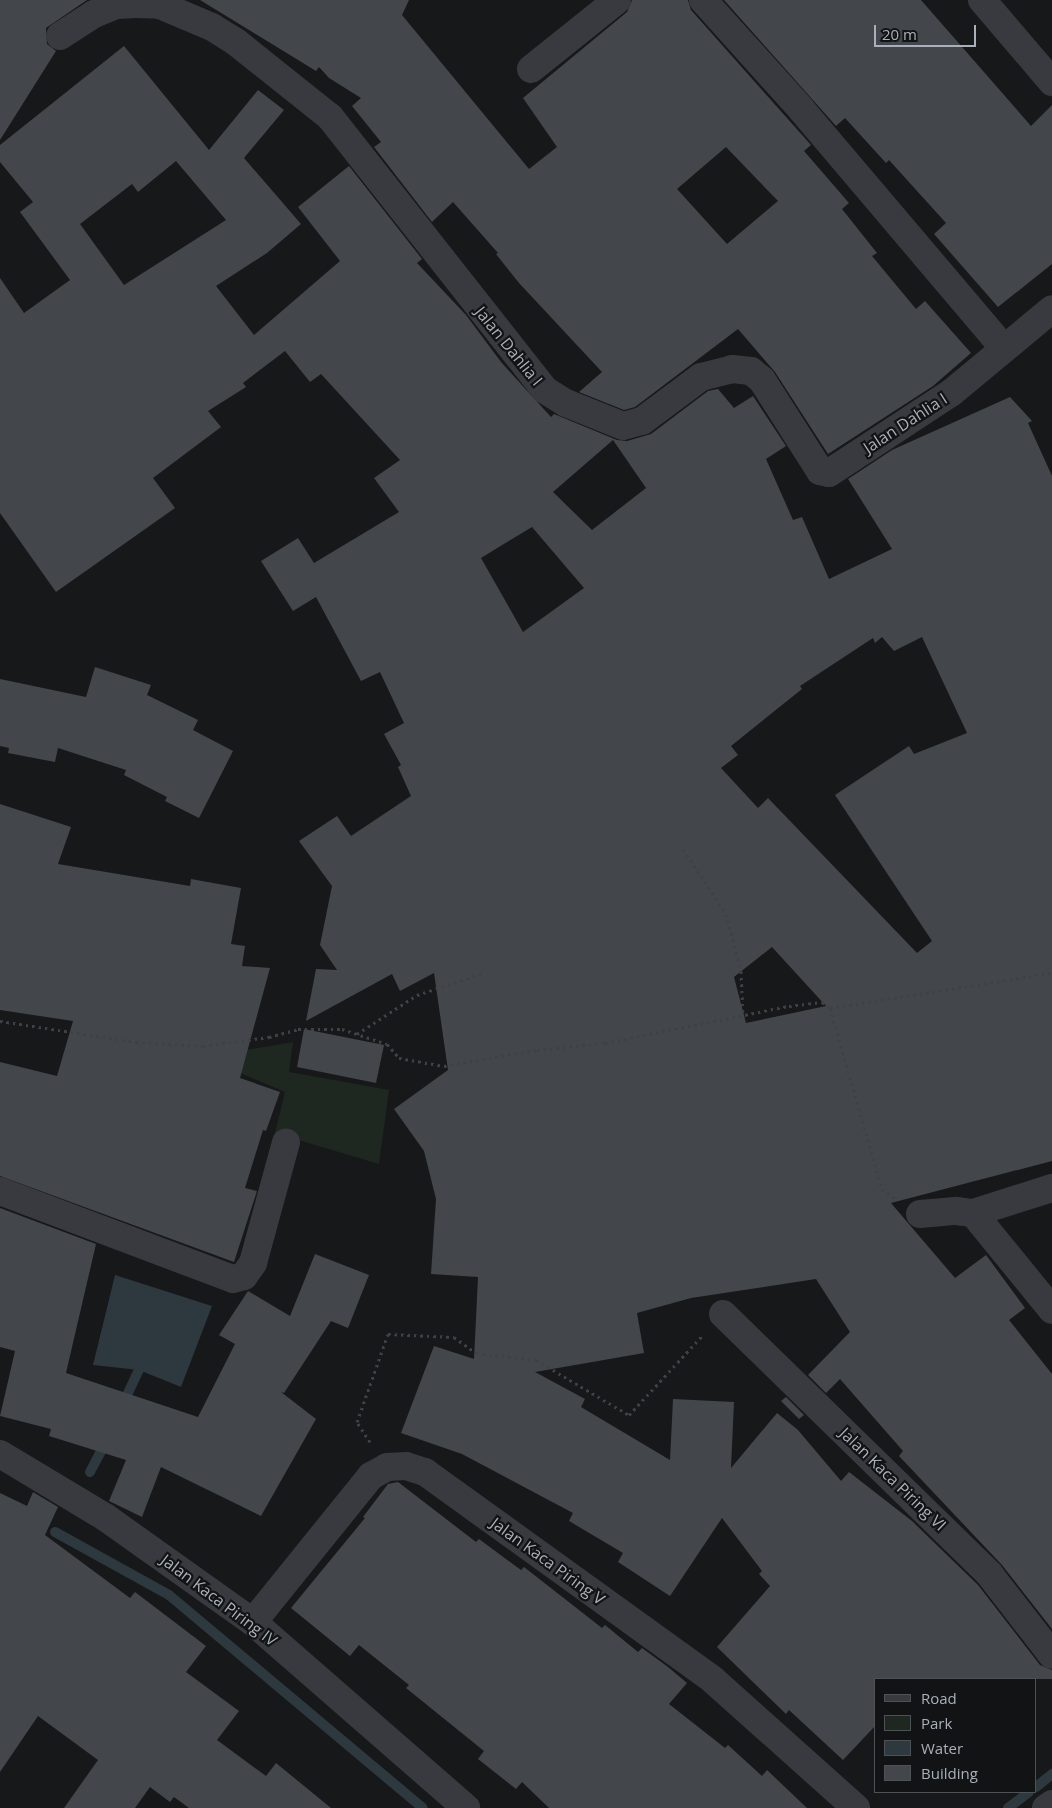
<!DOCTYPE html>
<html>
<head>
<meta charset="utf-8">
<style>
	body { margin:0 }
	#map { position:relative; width:1052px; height:1808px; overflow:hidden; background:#17181a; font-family:"Open Sans",sans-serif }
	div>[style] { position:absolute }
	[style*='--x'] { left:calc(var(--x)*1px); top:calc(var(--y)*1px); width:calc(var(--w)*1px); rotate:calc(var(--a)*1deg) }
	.green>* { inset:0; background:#1f2820 }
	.water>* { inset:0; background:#2d383f }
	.stream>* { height:10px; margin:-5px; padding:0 5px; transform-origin:5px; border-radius:5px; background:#2d383f }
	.building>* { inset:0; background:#43464a }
	.path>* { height:3px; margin-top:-1.5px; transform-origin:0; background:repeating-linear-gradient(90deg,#3e4146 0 2.5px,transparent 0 6.5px) }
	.minor>* { height:28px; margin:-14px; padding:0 14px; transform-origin:14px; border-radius:14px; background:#383a3f }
	.tertiary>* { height:28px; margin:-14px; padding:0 14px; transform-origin:14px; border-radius:14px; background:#383a3f }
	span { translate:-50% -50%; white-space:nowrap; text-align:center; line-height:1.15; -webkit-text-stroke:4.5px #121315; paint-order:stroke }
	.street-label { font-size:16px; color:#a9b0ba }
	.legend { position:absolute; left:874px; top:1678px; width:162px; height:115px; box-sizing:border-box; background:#121315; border:1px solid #4e5257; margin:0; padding:6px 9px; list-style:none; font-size:15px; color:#a9b0ba }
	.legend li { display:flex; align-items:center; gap:10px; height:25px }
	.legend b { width:25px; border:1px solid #4e5257 }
	.scale { position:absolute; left:874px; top:25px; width:102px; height:22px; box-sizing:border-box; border:2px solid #a9b0ba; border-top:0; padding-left:6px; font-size:15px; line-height:18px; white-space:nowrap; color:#a9b0ba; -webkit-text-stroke:4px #121315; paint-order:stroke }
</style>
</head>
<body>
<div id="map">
	<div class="green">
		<div style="clip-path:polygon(293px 1042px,289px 1072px,389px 1090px,379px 1164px,275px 1133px,285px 1092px,224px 1066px,223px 1054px)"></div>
	</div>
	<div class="water">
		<div style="clip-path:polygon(115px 1275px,212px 1306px,181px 1387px,139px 1370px,93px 1365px)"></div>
	</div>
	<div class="stream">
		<div style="--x:122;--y:1406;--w:40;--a:-65"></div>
		<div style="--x:90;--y:1472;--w:36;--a:-62"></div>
		<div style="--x:55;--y:1532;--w:130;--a:28.9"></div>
		<div style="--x:169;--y:1595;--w:331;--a:40"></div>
		<div style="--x:1036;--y:1787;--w:21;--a:-39"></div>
		<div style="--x:1008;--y:1808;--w:26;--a:-37"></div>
	</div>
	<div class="building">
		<div style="clip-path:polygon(0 0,87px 0,46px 28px,47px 44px,56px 51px,0 140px)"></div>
		<div style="clip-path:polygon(evenodd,200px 0,409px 0,402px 15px,529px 169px,557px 147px,523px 98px,627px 12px,632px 0,688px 0,691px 10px,811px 145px,804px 151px,849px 203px,842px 209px,877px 253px,872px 256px,916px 309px,925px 301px,971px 353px,933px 386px,828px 454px,775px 372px,738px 329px,635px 407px,624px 410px,579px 392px,602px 372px,519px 283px,496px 254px,498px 253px,453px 202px,432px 222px,374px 147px,381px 142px,352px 106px,361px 98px,329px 78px,319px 67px,316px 71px,200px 0,726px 147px,778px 201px,727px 244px,677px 189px,726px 147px)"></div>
		<div style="clip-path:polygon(724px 0,921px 0,1031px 126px,1052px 105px,1052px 264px,998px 307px,934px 234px,946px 223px,889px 160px,886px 163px,845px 118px,836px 126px)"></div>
		<div style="clip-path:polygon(evenodd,124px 46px,209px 150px,258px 90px,284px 110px,244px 158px,301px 224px,267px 253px,216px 286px,254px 335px,340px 261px,298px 207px,349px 166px,422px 259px,417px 263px,466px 315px,501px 362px,551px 417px,554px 414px,617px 440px,627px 441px,651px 434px,708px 391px,718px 389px,734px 408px,753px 396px,786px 446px,766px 459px,793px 520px,802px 517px,829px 579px,892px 549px,848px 479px,892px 450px,1010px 397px,1032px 421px,1028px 423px,1052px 476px,1052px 1161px,891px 1203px,955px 1278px,986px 1255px,1025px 1308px,1009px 1320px,1052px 1374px,1052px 1629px,1002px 1565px,899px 1456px,903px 1451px,840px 1379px,826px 1393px,808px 1375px,850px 1332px,816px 1279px,691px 1298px,637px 1313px,644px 1353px,535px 1372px,585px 1399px,581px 1407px,670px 1460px,673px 1399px,734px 1402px,731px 1468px,777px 1413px,798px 1430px,841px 1481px,849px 1472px,912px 1521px,978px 1585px,1040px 1665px,1052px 1670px,1052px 1679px,876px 1679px,876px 1725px,843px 1760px,789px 1710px,786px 1714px,717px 1647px,770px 1586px,759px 1574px,762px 1571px,722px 1518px,670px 1596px,618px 1562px,623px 1553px,569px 1521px,573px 1513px,462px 1454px,401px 1433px,434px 1346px,474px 1359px,478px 1277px,431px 1274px,436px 1199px,424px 1151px,394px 1109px,448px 1070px,434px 973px,400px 991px,392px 974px,306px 1021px,316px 969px,337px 970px,320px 945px,332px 886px,299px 841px,337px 816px,351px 836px,411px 796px,398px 767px,401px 765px,384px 734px,404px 723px,380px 672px,361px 681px,316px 597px,293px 611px,261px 561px,298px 538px,314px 563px,399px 512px,374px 478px,400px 460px,321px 374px,310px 382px,285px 351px,243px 383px,246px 387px,208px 411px,221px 427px,153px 478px,175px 508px,56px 592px,0 513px,0 278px,24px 313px,70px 280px,20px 212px,33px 202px,0 162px,0 145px,124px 46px,176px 161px,226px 220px,124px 285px,80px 224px,132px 184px,138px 192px,176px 161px,124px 46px,613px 440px,646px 488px,592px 530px,553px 492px,613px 440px,124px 46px,532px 527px,584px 588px,523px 632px,481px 558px,532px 527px,124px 46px,882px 637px,894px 651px,922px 637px,967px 733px,914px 754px,909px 746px,835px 795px,932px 941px,917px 953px,768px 798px,758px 808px,721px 768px,738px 755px,731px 746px,802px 689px,800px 686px,873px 638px,875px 643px,882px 637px,124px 46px,772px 947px,826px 1006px,746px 1023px,734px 977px,772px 947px)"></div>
		<div style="clip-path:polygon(95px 667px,151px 685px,147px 695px,198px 720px,193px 730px,233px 751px,199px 818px,165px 801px,167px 797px,124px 775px,126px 770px,58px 748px,55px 762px,8px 753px,9px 748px,0 746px,0 679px,86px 697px)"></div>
		<div style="clip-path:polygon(0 804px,71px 827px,58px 864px,190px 886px,191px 879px,241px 888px,231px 944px,245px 946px,242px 966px,270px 968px,240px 1078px,280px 1092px,266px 1131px,263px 1130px,245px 1188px,257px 1191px,234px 1262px,0 1176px,0 1062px,57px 1076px,73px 1021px,0 1010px)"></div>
		<div style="clip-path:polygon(304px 1029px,384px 1045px,376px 1083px,297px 1067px)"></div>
		<div style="clip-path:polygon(0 1208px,96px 1244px,66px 1373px,198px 1417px,235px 1344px,219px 1335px,248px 1291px,290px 1316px,315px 1254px,369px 1275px,348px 1328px,331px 1321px,284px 1393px,281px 1392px,316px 1419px,261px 1516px,161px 1467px,142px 1517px,109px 1501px,126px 1460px,49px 1436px,51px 1429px,0 1416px,15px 1351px,0 1347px)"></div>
		<div style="clip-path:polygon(786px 1397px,804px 1415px,799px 1419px,781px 1401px)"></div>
		<div style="clip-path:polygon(398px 1482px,476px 1542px,479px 1539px,521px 1570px,524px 1567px,602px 1628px,605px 1625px,638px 1652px,642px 1648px,668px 1667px,687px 1683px,669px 1704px,725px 1748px,728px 1745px,762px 1776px,767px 1770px,807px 1808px,549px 1808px,522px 1782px,516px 1789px,478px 1759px,484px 1751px,406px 1688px,409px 1685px,359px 1645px,350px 1656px,291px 1608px,365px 1518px,363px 1517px,388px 1484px)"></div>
		<div style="clip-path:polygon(33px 1492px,58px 1507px,45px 1535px,130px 1598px,135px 1592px,206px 1646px,186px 1672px,239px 1711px,217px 1740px,266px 1776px,276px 1763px,331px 1808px,189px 1808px,174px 1797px,170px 1802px,150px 1787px,135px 1808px,64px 1808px,98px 1760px,38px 1716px,0 1772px,0 1493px,27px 1506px)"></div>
	</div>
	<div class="path">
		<div style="--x:683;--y:849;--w:78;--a:56.5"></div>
		<div style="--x:726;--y:914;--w:59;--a:75.3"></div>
		<div style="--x:741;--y:971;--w:45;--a:87.5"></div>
		<div style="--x:830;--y:1008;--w:225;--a:-9"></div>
		<div style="--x:0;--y:1021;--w:138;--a:8.8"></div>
		<div style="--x:136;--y:1042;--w:67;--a:3.4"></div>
		<div style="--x:203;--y:1046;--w:67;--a:-7.8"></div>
		<div style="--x:269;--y:1037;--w:30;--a:-15"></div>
		<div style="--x:298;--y:1029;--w:44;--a:0"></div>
		<div style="--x:342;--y:1029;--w:47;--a:18.4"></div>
		<div style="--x:387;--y:1044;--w:18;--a:49"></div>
		<div style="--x:399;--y:1058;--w:46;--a:10.1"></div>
		<div style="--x:444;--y:1066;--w:94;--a:-9.8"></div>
		<div style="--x:537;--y:1050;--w:68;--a:-5.9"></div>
		<div style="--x:605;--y:1043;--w:188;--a:-11.4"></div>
		<div style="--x:789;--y:1006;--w:33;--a:-7"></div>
		<div style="--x:822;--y:1002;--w:10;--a:37"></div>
		<div style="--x:830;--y:1008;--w:188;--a:74"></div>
		<div style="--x:882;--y:1189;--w:16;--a:35"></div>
		<div style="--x:357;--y:1034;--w:72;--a:-33"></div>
		<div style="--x:417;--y:995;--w:70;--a:-18.4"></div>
		<div style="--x:370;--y:1442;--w:24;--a:-123"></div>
		<div style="--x:357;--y:1422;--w:93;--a:-70.6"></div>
		<div style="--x:388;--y:1334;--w:66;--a:2.6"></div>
		<div style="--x:454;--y:1337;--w:27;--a:36"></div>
		<div style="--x:476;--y:1353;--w:60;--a:6.7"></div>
		<div style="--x:536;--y:1360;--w:108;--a:30.6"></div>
		<div style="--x:629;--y:1415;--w:108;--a:-47.3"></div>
	</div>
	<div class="minor">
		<div style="--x:703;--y:0;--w:147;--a:48"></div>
		<div style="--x:801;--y:109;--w:314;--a:49.7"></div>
		<div style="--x:60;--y:36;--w:40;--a:-32.9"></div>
		<div style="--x:94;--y:14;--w:24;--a:-22"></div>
		<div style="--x:116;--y:5;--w:20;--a:-3"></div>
		<div style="--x:136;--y:4;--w:24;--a:2"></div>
		<div style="--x:160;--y:5;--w:56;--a:22.9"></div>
		<div style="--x:212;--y:27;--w:28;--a:32"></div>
		<div style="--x:236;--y:42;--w:120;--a:38.6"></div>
		<div style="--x:330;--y:117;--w:347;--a:51.8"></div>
		<div style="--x:545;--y:390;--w:25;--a:32"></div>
		<div style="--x:566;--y:403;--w:61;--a:22"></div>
		<div style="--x:623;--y:426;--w:20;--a:-15"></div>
		<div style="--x:642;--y:421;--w:74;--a:-36.7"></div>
		<div style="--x:701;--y:377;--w:32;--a:-14"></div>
		<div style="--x:732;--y:369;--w:19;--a:6"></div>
		<div style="--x:751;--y:371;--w:14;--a:39"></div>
		<div style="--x:762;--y:380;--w:108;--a:57.5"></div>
		<div style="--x:820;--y:471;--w:9;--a:13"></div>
		<div style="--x:829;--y:473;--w:146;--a:-33.3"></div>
		<div style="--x:951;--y:393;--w:131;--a:-39.7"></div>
		<div style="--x:531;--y:69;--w:110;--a:-38.7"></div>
		<div style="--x:0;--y:1191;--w:249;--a:20.7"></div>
		<div style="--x:233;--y:1279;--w:11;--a:-15"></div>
		<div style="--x:244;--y:1276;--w:16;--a:-55"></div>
		<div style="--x:253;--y:1263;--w:125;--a:-74.7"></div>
		<div style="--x:973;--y:1213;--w:83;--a:-17.6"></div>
		<div style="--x:920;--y:1214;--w:36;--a:-5"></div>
		<div style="--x:956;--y:1211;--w:17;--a:7"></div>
		<div style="--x:973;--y:1213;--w:125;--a:50.8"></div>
		<div style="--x:723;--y:1314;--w:373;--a:44.3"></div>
		<div style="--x:990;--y:1575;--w:101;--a:52.2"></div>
		<div style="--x:0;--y:1454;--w:122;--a:31"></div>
		<div style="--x:105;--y:1517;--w:181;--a:35.4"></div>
		<div style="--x:253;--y:1622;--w:283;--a:41.1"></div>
		<div style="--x:253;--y:1622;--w:188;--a:-51.1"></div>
		<div style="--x:371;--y:1476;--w:18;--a:-29"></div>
		<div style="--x:387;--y:1467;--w:19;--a:-3"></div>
		<div style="--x:406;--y:1466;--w:20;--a:18"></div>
		<div style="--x:425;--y:1472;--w:355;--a:35.8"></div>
		<div style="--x:713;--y:1680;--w:192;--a:41.8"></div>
	</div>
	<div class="tertiary">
		<div style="--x:982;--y:0;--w:108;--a:49.5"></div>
		<div style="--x:1046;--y:1808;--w:7;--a:-34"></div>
	</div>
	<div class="street-label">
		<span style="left:509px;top:346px;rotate:51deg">Jalan Dahlia I</span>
		<span style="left:905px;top:423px;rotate:-33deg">Jalan Dahlia I</span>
		<span style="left:893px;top:1479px;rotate:44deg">Jalan Kaca Piring VI</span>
		<span style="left:548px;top:1561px;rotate:36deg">Jalan Kaca Piring V</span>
		<span style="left:219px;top:1600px;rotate:37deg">Jalan Kaca Piring IV</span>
	</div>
	<ul class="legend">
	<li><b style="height:6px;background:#383a3f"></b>Road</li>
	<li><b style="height:14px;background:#1f2820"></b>Park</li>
	<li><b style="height:14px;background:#2d383f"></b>Water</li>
	<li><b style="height:14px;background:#43464a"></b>Building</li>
	</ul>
	<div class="scale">20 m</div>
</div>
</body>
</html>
